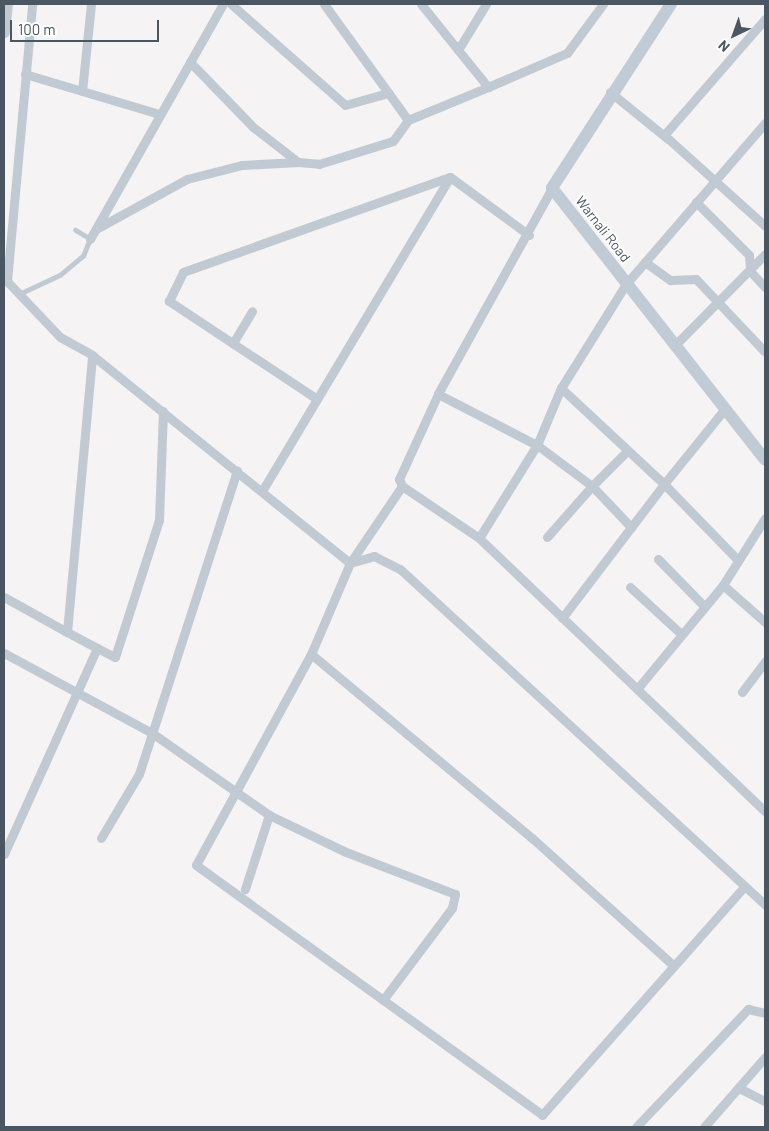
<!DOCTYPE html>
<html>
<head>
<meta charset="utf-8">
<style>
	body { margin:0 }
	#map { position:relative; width:769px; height:1131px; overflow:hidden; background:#f5f3f3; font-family:Barlow,sans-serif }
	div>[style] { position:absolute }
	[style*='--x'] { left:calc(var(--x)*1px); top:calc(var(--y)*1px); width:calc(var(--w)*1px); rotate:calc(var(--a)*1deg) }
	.service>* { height:4.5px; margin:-2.25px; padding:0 2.25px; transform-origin:2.25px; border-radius:2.25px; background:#c1cad2 }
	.minor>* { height:9px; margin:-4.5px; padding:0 4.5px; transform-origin:4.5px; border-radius:4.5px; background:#c1cad2 }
	.tertiary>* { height:11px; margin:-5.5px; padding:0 5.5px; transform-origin:5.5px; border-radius:5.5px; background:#c1cad2 }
	.secondary>* { height:12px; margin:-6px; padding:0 6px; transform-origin:6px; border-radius:6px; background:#c1cbd6 }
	span { translate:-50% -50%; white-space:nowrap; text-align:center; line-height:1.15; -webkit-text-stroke:4px #fff; paint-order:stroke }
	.street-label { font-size:14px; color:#4a5661 }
	.frame { position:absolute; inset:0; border:5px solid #4a5661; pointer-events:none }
	.north { position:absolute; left:709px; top:10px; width:50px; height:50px; -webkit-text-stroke:4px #fff; paint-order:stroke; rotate:222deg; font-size:14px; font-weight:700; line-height:20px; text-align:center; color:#4a5661 }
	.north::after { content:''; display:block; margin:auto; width:18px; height:22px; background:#4a5661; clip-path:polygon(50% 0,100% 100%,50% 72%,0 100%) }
	.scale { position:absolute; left:10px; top:20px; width:149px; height:22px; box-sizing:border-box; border:2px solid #4a5661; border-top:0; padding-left:6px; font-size:15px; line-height:18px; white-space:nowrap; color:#4a5661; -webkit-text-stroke:4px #fff; paint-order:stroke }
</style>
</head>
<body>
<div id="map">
	<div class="service">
		<div style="--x:19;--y:294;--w:45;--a:-24.9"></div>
		<div style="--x:60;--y:275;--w:30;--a:-40"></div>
		<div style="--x:83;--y:256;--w:18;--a:-68"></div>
		<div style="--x:90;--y:239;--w:17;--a:-149"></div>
	</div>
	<div class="minor">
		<div style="--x:231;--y:4;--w:152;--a:41.5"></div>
		<div style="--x:345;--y:105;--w:45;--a:-15.6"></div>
		<div style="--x:324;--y:4;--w:143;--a:54.1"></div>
		<div style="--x:408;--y:120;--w:87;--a:-22.4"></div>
		<div style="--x:421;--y:4;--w:107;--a:51.1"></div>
		<div style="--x:488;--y:87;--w:86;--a:-23.3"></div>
		<div style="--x:567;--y:53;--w:61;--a:-53.7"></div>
		<div style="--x:765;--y:19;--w:154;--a:131"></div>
		<div style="--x:664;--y:135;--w:136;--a:42"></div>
		<div style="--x:458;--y:50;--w:54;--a:-58.7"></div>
		<div style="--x:190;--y:62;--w:91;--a:45.9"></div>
		<div style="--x:253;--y:127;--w:57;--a:37.9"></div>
		<div style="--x:298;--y:162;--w:21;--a:5"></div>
		<div style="--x:319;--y:164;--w:77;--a:-17.3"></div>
		<div style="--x:393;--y:141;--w:26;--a:-54"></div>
		<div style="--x:25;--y:74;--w:140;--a:16.6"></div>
		<div style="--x:82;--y:91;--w:87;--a:-84.1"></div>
		<div style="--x:610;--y:92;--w:75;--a:39"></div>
		<div style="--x:552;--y:188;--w:235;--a:119"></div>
		<div style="--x:438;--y:394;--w:94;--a:114.6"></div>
		<div style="--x:399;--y:479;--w:8;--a:67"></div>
		<div style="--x:402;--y:486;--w:93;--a:124"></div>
		<div style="--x:350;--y:563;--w:99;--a:113.2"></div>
		<div style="--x:311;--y:654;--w:240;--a:118.6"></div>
		<div style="--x:196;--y:865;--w:427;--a:35.8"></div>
		<div style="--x:542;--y:1115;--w:199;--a:-48.5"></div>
		<div style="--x:696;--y:202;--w:75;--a:45"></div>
		<div style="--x:749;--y:255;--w:16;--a:86"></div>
		<div style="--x:750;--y:271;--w:22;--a:47"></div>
		<div style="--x:96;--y:229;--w:104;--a:-28.8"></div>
		<div style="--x:187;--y:179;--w:57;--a:-14.3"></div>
		<div style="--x:242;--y:165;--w:56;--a:-3.1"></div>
		<div style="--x:90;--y:239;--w:270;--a:-60.5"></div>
		<div style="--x:645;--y:262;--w:31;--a:36"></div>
		<div style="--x:670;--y:280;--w:26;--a:-2"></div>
		<div style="--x:696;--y:279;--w:100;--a:46.6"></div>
		<div style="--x:4;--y:278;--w:81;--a:46.5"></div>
		<div style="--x:60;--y:337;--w:37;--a:29"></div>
		<div style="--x:92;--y:355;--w:331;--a:38.9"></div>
		<div style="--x:350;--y:563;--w:25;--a:-16"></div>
		<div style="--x:374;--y:556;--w:29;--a:27"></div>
		<div style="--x:400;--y:569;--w:496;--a:42.6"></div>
		<div style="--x:7;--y:281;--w:278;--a:-84.8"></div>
		<div style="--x:233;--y:343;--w:37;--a:-59"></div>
		<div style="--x:677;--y:343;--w:125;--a:-45.3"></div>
		<div style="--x:561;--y:388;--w:141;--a:43"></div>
		<div style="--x:664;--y:484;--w:95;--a:-51"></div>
		<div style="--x:438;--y:394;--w:111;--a:27.3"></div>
		<div style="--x:537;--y:445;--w:69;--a:36.7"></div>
		<div style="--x:592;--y:486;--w:49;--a:-45"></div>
		<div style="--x:317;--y:399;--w:178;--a:-146.5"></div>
		<div style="--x:169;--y:301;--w:32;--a:-64"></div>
		<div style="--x:183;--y:272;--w:283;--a:-19.6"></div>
		<div style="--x:402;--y:486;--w:93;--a:34"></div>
		<div style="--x:479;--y:538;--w:395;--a:43.7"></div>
		<div style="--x:262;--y:491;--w:366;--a:-59.1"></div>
		<div style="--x:450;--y:177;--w:98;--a:36.3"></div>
		<div style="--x:547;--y:537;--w:68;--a:-48.6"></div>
		<div style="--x:592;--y:486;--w:57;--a:46.4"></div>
		<div style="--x:479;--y:538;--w:110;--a:-58.1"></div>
		<div style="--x:537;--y:445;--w:62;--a:-67.2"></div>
		<div style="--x:561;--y:388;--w:123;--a:-58"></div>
		<div style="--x:626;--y:284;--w:213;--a:-49.2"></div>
		<div style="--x:658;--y:559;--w:66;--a:45.6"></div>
		<div style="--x:723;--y:585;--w:79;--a:-57.9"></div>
		<div style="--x:630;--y:587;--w:68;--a:42.6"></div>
		<div style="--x:4;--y:597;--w:72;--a:29.1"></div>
		<div style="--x:67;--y:632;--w:278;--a:-84.8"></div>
		<div style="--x:562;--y:618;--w:168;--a:-52.7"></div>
		<div style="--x:664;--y:484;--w:105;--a:45.8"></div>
		<div style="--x:67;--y:632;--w:34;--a:28"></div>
		<div style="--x:4;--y:653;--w:168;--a:28.4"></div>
		<div style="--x:152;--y:733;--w:143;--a:35"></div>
		<div style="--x:269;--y:815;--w:78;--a:108"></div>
		<div style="--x:311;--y:654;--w:288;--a:39.8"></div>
		<div style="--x:532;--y:838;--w:191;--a:42"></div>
		<div style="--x:674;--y:966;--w:106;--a:-48.5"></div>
		<div style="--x:637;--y:689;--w:135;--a:-50.4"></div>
		<div style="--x:723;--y:585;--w:56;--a:41.4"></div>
		<div style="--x:742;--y:692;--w:39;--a:-53"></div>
		<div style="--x:269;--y:815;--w:85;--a:25.7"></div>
		<div style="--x:346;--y:852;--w:117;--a:21.1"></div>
		<div style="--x:455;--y:894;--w:14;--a:102"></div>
		<div style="--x:452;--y:908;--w:115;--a:126.9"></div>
		<div style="--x:101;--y:838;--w:74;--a:-59.3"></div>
		<div style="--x:139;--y:774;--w:319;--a:-72.1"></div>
		<div style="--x:4;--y:854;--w:226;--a:-65.7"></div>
		<div style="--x:97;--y:648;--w:20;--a:27"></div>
		<div style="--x:115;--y:657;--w:144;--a:-72.2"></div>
		<div style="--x:159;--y:520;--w:109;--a:-87.9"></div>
		<div style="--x:739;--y:1088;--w:29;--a:27"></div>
		<div style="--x:636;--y:1127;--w:163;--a:-46.5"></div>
		<div style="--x:748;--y:1009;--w:17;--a:13"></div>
		<div style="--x:704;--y:1127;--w:93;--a:-48.9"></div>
	</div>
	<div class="tertiary">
		<div style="--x:4;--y:32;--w:28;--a:-84"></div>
	</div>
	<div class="secondary">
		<div style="--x:671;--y:4;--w:219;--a:122.9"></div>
		<div style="--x:552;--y:188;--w:345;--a:51.9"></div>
	</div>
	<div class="street-label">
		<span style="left:603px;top:229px;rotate:52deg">Warnali Road</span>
	</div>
	<div class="frame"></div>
	<div class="north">N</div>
	<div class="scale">100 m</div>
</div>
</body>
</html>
